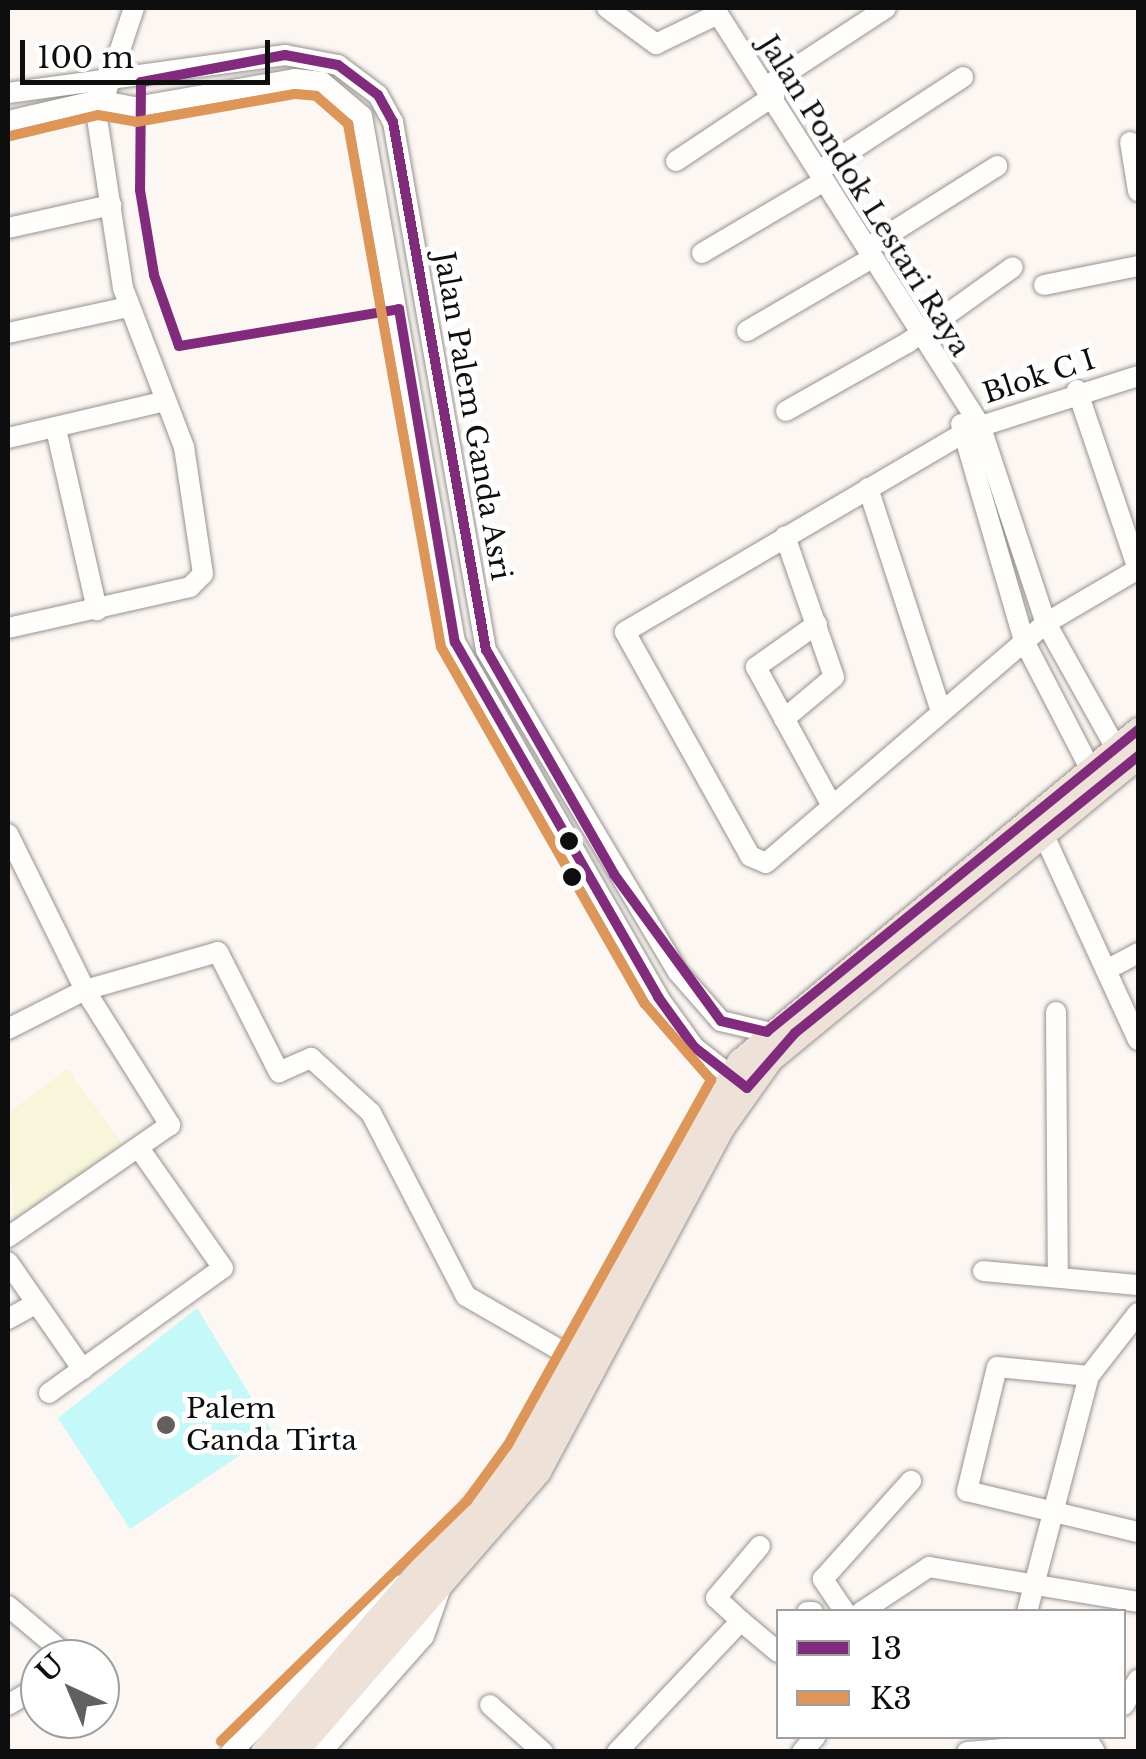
<!DOCTYPE html>
<html>
<head>
<meta charset="utf-8">
<style>
	body { margin:0 }
	#map { position:relative; width:1146px; height:1759px; overflow:hidden; background:#fcf7f2; font-family:"Libre Baskerville",serif }
	div>[style] { position:absolute }
	[style*='--x'] { left:calc(var(--x)*1px); top:calc(var(--y)*1px); width:calc(var(--w)*1px); rotate:calc(var(--a)*1deg) }
	.pitch>* { inset:0; background:#f7f5da }
	.water>* { inset:0; background:#c5f8f8 }
	.roads { filter:drop-shadow(0 0 2px #959391) drop-shadow(0 0 2px #959391) }
	.minor>* { height:20px; margin:-10px; padding:0 10px; transform-origin:10px; border-radius:10px; background:#fffefd }
	.major>* { height:25px; margin:-12.5px; padding:0 12.5px; transform-origin:12.5px; border-radius:12.5px; background:#ede1d8 }
	.bus-1>* { height:10px; margin:-5px; padding:0 5px; transform-origin:5px; border-radius:5px; background:#802b7c }
	.bus-2>* { height:10px; margin:-5px; padding:0 5px; transform-origin:5px; border-radius:5px; background:#dd9558 }
	.dots>* { width:28px; height:28px; translate:-50% -50%; box-sizing:border-box; border:5px solid #fff; border-radius:50% }
	span { translate:-50% -50%; white-space:nowrap; text-align:center; line-height:1.15; -webkit-text-stroke:10px #fff; paint-order:stroke }
	.street-label { font-size:28px; color:#0e0e0e }
	.poi-label { font-size:28px; color:#0e0e0e }
	.left { translate:0 -50%; text-align:left }
	.frame { position:absolute; inset:0; border:10px solid #0e0e0e; pointer-events:none }
	.legend { position:absolute; left:776px; top:1609px; width:350px; height:130px; box-sizing:border-box; background:#fff; border:2px solid #9f9f9f; margin:0; padding:12px 18px; list-style:none; font-size:30px; color:#0e0e0e }
	.legend li { display:flex; align-items:center; gap:20px; height:50px }
	.legend b { width:50px; border:2px solid #9f9f9f }
	.north { position:absolute; left:20px; top:1639px; width:100px; height:100px; box-sizing:border-box; background:#fff; border:2px solid #9f9f9f; border-radius:50%; rotate:316deg; font-size:28px; font-weight:700; line-height:40px; text-align:center; color:#0e0e0e }
	.north::after { content:''; display:block; margin:auto; width:35px; height:45px; background:#61605e; clip-path:polygon(50% 0,100% 100%,50% 72%,0 100%) }
	.scale { position:absolute; left:20px; top:40px; width:250px; height:45px; box-sizing:border-box; border:5px solid #0e0e0e; border-top:0; padding-left:12px; font-size:30px; line-height:35px; white-space:nowrap; color:#0e0e0e; -webkit-text-stroke:8px #fff; paint-order:stroke }
</style>
</head>
<body>
<div id="map">
	<div class="pitch">
		<div style="clip-path:polygon(67px 1069px,124px 1146px,14px 1227px,8px 1113px)"></div>
	</div>
	<div class="water">
		<div style="clip-path:polygon(197px 1308px,273px 1433px,130px 1529px,58px 1418px)"></div>
	</div>
	<div class="roads">
		<div class="minor">
			<div style="--x:607;--y:8;--w:61;--a:36.3"></div>
			<div style="--x:656;--y:44;--w:69;--a:-25.8"></div>
			<div style="--x:718;--y:14;--w:487;--a:57.5"></div>
			<div style="--x:980;--y:425;--w:209;--a:71.6"></div>
			<div style="--x:1046;--y:623;--w:156;--a:60.8"></div>
			<div style="--x:767;--y:86;--w:142;--a:-33.2"></div>
			<div style="--x:8;--y:93;--w:280;--a:-7.8"></div>
			<div style="--x:285;--y:55;--w:54;--a:10.7"></div>
			<div style="--x:338;--y:65;--w:50;--a:36.9"></div>
			<div style="--x:378;--y:95;--w:31;--a:61"></div>
			<div style="--x:393;--y:122;--w:536;--a:80.01"></div>
			<div style="--x:486;--y:650;--w:374;--a:59.2"></div>
			<div style="--x:677;--y:971;--w:67;--a:48.7"></div>
			<div style="--x:721;--y:1021;--w:47;--a:13.4"></div>
			<div style="--x:8;--y:121;--w:92;--a:-13.1"></div>
			<div style="--x:98;--y:100;--w:38;--a:11"></div>
			<div style="--x:135;--y:107;--w:162;--a:-9.9"></div>
			<div style="--x:295;--y:79;--w:27;--a:6"></div>
			<div style="--x:322;--y:82;--w:52;--a:40.4"></div>
			<div style="--x:362;--y:116;--w:534;--a:79.97"></div>
			<div style="--x:455;--y:642;--w:409;--a:60.2"></div>
			<div style="--x:658;--y:997;--w:62;--a:54.2"></div>
			<div style="--x:694;--y:1047;--w:60;--a:38.2"></div>
			<div style="--x:1130;--y:142;--w:50;--a:80.7"></div>
			<div style="--x:676;--y:161;--w:118;--a:-33.6"></div>
			<div style="--x:819;--y:171;--w:172;--a:-33.1"></div>
			<div style="--x:8;--y:228;--w:106;--a:-12.6"></div>
			<div style="--x:867;--y:248;--w:154;--a:-32.2"></div>
			<div style="--x:702;--y:253;--w:142;--a:-30.5"></div>
			<div style="--x:1044;--y:285;--w:96;--a:-11.4"></div>
			<div style="--x:747;--y:331;--w:145;--a:-30.3"></div>
			<div style="--x:8;--y:333;--w:123;--a:-12.2"></div>
			<div style="--x:1138;--y:376;--w:177;--a:162.3"></div>
			<div style="--x:969;--y:430;--w:399;--a:149.6"></div>
			<div style="--x:625;--y:632;--w:257;--a:60.8"></div>
			<div style="--x:750;--y:856;--w:17;--a:24"></div>
			<div style="--x:766;--y:863;--w:369;--a:-40.6"></div>
			<div style="--x:1046;--y:623;--w:107;--a:-30.4"></div>
			<div style="--x:1077;--y:390;--w:189;--a:71.2"></div>
			<div style="--x:786;--y:411;--w:139;--a:-29.3"></div>
			<div style="--x:907;--y:343;--w:130;--a:-35.6"></div>
			<div style="--x:961;--y:424;--w:226;--a:73.8"></div>
			<div style="--x:1024;--y:641;--w:159;--a:62.6"></div>
			<div style="--x:56;--y:429;--w:186;--a:77.2"></div>
			<div style="--x:8;--y:438;--w:158;--a:-13.2"></div>
			<div style="--x:868;--y:488;--w:236;--a:71.9"></div>
			<div style="--x:817;--y:624;--w:75;--a:144.8"></div>
			<div style="--x:756;--y:667;--w:158;--a:61.3"></div>
			<div style="--x:8;--y:628;--w:187;--a:-12.7"></div>
			<div style="--x:190;--y:587;--w:18;--a:-45"></div>
			<div style="--x:203;--y:574;--w:128;--a:-98.5"></div>
			<div style="--x:184;--y:447;--w:170;--a:-111"></div>
			<div style="--x:123;--y:288;--w:171;--a:-98.7"></div>
			<div style="--x:97;--y:119;--w:117;--a:-71.6"></div>
			<div style="--x:784;--y:719;--w:65;--a:-40"></div>
			<div style="--x:834;--y:677;--w:149;--a:-109.2"></div>
			<div style="--x:1041;--y:829;--w:232;--a:65.3"></div>
			<div style="--x:8;--y:834;--w:174;--a:63.7"></div>
			<div style="--x:85;--y:990;--w:160;--a:57.8"></div>
			<div style="--x:170;--y:1125;--w:197;--a:145.3"></div>
			<div style="--x:1110;--y:968;--w:32;--a:-28"></div>
			<div style="--x:1056;--y:1012;--w:261;--a:89.6"></div>
			<div style="--x:8;--y:1029;--w:86;--a:-26.9"></div>
			<div style="--x:85;--y:990;--w:138;--a:-15.9"></div>
			<div style="--x:218;--y:952;--w:135;--a:63.1"></div>
			<div style="--x:279;--y:1072;--w:35;--a:-24"></div>
			<div style="--x:311;--y:1058;--w:81;--a:42.5"></div>
			<div style="--x:371;--y:1113;--w:206;--a:62.6"></div>
			<div style="--x:466;--y:1296;--w:125;--a:29.9"></div>
			<div style="--x:8;--y:1262;--w:131;--a:55.2"></div>
			<div style="--x:983;--y:1271;--w:156;--a:5.2"></div>
			<div style="--x:8;--y:1319;--w:29;--a:-29"></div>
			<div style="--x:1089;--y:1376;--w:92;--a:-174.4"></div>
			<div style="--x:997;--y:1367;--w:128;--a:103.6"></div>
			<div style="--x:967;--y:1491;--w:176;--a:13.5"></div>
			<div style="--x:49;--y:1393;--w:214;--a:-35.7"></div>
			<div style="--x:223;--y:1268;--w:146;--a:-125"></div>
			<div style="--x:8;--y:1606;--w:82;--a:40.1"></div>
			<div style="--x:807;--y:1612;--w:6;--a:0"></div>
			<div style="--x:845;--y:1612;--w:40;--a:-124"></div>
			<div style="--x:823;--y:1579;--w:132;--a:-48.1"></div>
			<div style="--x:861;--y:1612;--w:82;--a:-33.5"></div>
			<div style="--x:929;--y:1567;--w:212;--a:9.5"></div>
			<div style="--x:1027;--y:1612;--w:244;--a:-75.3"></div>
			<div style="--x:1089;--y:1376;--w:80;--a:-52.1"></div>
			<div style="--x:741;--y:1621;--w:48;--a:40"></div>
			<div style="--x:8;--y:1705;--w:37;--a:-31"></div>
			<div style="--x:490;--y:1705;--w:71;--a:41.6"></div>
			<div style="--x:1124;--y:1705;--w:29;--a:-61"></div>
			<div style="--x:231;--y:1752;--w:238;--a:-44.5"></div>
			<div style="--x:321;--y:1752;--w:155;--a:-48.4"></div>
			<div style="--x:424;--y:1636;--w:49;--a:-70.8"></div>
			<div style="--x:617;--y:1752;--w:180;--a:-46.6"></div>
			<div style="--x:741;--y:1621;--w:34;--a:-137"></div>
			<div style="--x:716;--y:1598;--w:68;--a:-49.8"></div>
			<div style="--x:802;--y:1752;--w:21;--a:-49"></div>
			<div style="--x:967;--y:1752;--w:122;--a:-4.7"></div>
			<div style="--x:1089;--y:1742;--w:12;--a:59"></div>
		</div>
		<div class="major">
			<div style="--x:263;--y:1752;--w:394;--a:-49.2"></div>
			<div style="--x:520;--y:1454;--w:450;--a:-60.8"></div>
			<div style="--x:740;--y:1061;--w:518;--a:-39.75"></div>
			<div style="--x:294;--y:1752;--w:372;--a:-49"></div>
			<div style="--x:538;--y:1471;--w:389;--a:-61.9"></div>
			<div style="--x:721;--y:1128;--w:85;--a:-54.6"></div>
			<div style="--x:770;--y:1059;--w:477;--a:-39.5"></div>
		</div>
	</div>
	<div class="bus-1">
		<div style="--x:1138;--y:730;--w:478;--a:140.9"></div>
		<div style="--x:767;--y:1032;--w:47;--a:-166.6"></div>
		<div style="--x:721;--y:1021;--w:182;--a:-126.1"></div>
		<div style="--x:614;--y:874;--w:258;--a:-119.7"></div>
		<div style="--x:486;--y:650;--w:536;--a:-99.99"></div>
		<div style="--x:393;--y:122;--w:31;--a:-119"></div>
		<div style="--x:378;--y:95;--w:50;--a:-143.1"></div>
		<div style="--x:338;--y:65;--w:54;--a:-169.3"></div>
		<div style="--x:285;--y:55;--w:147;--a:169.4"></div>
		<div style="--x:141;--y:82;--w:108;--a:90.5"></div>
		<div style="--x:140;--y:190;--w:86;--a:80.6"></div>
		<div style="--x:154;--y:275;--w:75;--a:70.6"></div>
		<div style="--x:179;--y:346;--w:223;--a:-9.5"></div>
		<div style="--x:399;--y:309;--w:338;--a:80.5"></div>
		<div style="--x:455;--y:642;--w:409;--a:60.2"></div>
		<div style="--x:658;--y:997;--w:62;--a:54.2"></div>
		<div style="--x:694;--y:1047;--w:67;--a:37.7"></div>
		<div style="--x:747;--y:1088;--w:73;--a:-48.9"></div>
		<div style="--x:795;--y:1033;--w:441;--a:-38.9"></div>
	</div>
	<div class="bus-2">
		<div style="--x:11;--y:136;--w:89;--a:-13.6"></div>
		<div style="--x:98;--y:115;--w:39;--a:10"></div>
		<div style="--x:136;--y:122;--w:161;--a:-10"></div>
		<div style="--x:295;--y:94;--w:21;--a:5"></div>
		<div style="--x:316;--y:96;--w:43;--a:41.2"></div>
		<div style="--x:348;--y:124;--w:531;--a:79.92"></div>
		<div style="--x:441;--y:647;--w:411;--a:60.3"></div>
		<div style="--x:645;--y:1004;--w:101;--a:49"></div>
		<div style="--x:711;--y:1080;--w:419;--a:119.1"></div>
		<div style="--x:507;--y:1446;--w:68;--a:126"></div>
		<div style="--x:467;--y:1501;--w:344;--a:135.7"></div>
	</div>
	<div class="dots">
		<div style="left:569px;top:841px;background:#0e0e0e"></div>
		<div style="left:572px;top:877px;background:#0e0e0e"></div>
		<div style="left:166px;top:1425px;background:#61605e"></div>
	</div>
	<div class="street-label">
		<span style="left:864px;top:196px;rotate:58deg">Jalan Pondok Lestari Raya</span>
		<span style="left:1039px;top:377px;rotate:-18deg">Blok C I</span>
		<span style="left:472px;top:416px;rotate:80deg">Jalan Palem Ganda Asri</span>
	</div>
	<div class="poi-label">
		<span class="left" style="left:186px;top:1425px">Palem<br>Ganda Tirta</span>
	</div>
	<div class="frame"></div>
	<ul class="legend">
	<li><b style="height:12px;background:#802b7c"></b>13</li>
	<li><b style="height:12px;background:#dd9558"></b>K3</li>
	</ul>
	<div class="north">U</div>
	<div class="scale">100 m</div>
</div>
</body>
</html>
